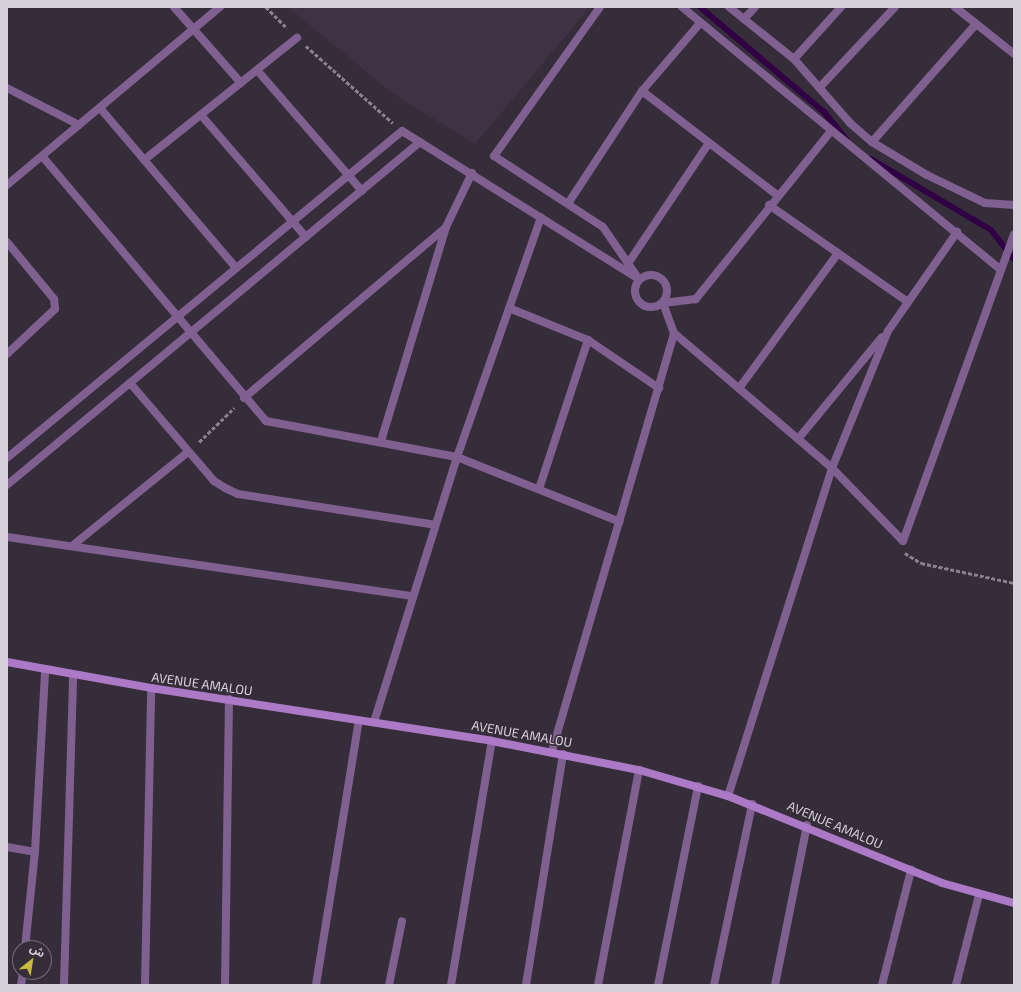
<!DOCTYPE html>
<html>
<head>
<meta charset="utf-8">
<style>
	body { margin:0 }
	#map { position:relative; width:1021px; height:992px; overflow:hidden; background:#362d3a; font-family:"Exo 2","Noto Sans Arabic",sans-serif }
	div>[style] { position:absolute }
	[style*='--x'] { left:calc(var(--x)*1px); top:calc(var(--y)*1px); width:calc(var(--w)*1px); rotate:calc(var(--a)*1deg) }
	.built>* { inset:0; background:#3f3245 }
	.stream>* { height:6px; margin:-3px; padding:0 3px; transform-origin:3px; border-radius:3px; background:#310044 }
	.path>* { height:2.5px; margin-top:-1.25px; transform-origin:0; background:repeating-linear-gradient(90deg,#8a838e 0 4px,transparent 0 6px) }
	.minor>* { height:8px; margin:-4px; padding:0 4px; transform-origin:4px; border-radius:4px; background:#806090 }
	.minor>.ring { margin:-4px; padding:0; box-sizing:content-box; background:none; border:8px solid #806090; border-radius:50% }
	.secondary>* { height:8px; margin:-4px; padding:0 4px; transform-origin:4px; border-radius:4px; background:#ac79c6 }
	span { translate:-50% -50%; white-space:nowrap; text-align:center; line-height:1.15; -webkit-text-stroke:3px #362d3a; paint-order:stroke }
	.street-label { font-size:13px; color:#d6d0d9 }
	.frame { position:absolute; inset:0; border:8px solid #d6d0d9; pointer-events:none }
	.north { position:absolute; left:12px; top:940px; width:40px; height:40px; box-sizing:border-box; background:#362d3a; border:1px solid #766e7a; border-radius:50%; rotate:30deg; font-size:11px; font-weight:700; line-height:16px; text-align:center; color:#d6d0d9 }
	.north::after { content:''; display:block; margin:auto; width:14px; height:18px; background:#c8bb3b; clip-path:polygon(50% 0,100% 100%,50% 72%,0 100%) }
</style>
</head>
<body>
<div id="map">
	<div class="built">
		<div style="clip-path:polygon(288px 7px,590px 7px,475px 144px,392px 93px)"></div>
	</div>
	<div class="stream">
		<div style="--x:700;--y:7;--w:162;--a:40.3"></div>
		<div style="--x:824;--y:112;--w:36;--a:51"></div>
		<div style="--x:871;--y:159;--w:139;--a:30.6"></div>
		<div style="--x:991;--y:230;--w:37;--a:52"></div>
	</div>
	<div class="path">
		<div style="--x:266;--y:7;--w:30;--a:45"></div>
		<div style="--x:306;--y:46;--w:116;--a:41.5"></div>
		<div style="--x:199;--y:442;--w:49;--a:-44.2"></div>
		<div style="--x:905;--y:553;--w:19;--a:32"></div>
		<div style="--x:921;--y:563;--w:95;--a:12.1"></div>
	</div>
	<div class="minor">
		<div style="--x:174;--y:7;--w:101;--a:48.6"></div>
		<div style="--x:600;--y:7;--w:183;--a:125.4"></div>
		<div style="--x:494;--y:156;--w:130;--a:33.1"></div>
		<div style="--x:603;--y:227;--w:62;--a:55.5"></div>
		<div style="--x:682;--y:7;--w:412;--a:39.5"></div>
		<div style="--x:729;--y:7;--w:83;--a:38.7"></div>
		<div style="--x:794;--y:59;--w:85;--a:48.8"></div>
		<div style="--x:850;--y:123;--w:29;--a:41"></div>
		<div style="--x:872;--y:142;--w:64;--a:31"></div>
		<div style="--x:927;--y:175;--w:64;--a:25.8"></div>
		<div style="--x:985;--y:203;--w:29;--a:4"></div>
		<div style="--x:955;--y:7;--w:75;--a:38.5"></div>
		<div style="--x:744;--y:19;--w:16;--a:-47"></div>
		<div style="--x:794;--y:59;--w:70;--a:-47.9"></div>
		<div style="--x:257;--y:70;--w:160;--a:49"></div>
		<div style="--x:821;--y:86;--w:108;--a:-46.9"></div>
		<div style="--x:7;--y:88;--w:81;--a:27.2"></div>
		<div style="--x:642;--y:91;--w:170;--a:37.6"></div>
		<div style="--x:100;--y:108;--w:210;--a:49.6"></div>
		<div style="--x:201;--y:115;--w:161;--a:49.3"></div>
		<div style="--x:831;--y:131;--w:216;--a:128.8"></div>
		<div style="--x:696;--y:299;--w:33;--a:173"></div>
		<div style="--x:663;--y:303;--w:32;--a:70"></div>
		<div style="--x:674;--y:333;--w:208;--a:40.5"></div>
		<div style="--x:832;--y:468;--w:102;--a:45.8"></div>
		<div style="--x:903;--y:541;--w:326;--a:-70.1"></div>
		<div style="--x:872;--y:142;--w:157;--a:-48.6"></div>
		<div style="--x:42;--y:156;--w:347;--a:49.8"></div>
		<div style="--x:266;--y:421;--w:194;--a:10.7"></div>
		<div style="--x:457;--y:457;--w:175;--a:21.7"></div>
		<div style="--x:144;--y:160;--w:196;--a:-38.6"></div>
		<div style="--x:7;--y:185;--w:278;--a:-39.9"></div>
		<div style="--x:569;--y:202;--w:133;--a:-56.7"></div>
		<div style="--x:642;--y:91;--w:89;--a:-49.5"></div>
		<div style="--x:769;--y:205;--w:169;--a:34.9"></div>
		<div style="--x:7;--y:242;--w:74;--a:50.5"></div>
		<div style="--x:54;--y:299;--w:10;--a:84"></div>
		<div style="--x:55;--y:309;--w:66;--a:136.8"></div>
		<div style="--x:629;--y:262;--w:143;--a:-56.1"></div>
		<div class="ring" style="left:635px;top:275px;width:24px;height:24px"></div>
		<div style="--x:509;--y:308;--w:85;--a:22.1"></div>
		<div style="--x:588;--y:340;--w:86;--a:34.1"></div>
		<div style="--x:130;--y:383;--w:129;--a:49.4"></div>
		<div style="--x:214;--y:481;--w:13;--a:32"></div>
		<div style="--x:225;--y:488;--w:14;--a:25"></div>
		<div style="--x:238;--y:494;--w:199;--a:8.9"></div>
		<div style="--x:740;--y:387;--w:166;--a:-53.8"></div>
		<div style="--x:244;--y:398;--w:263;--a:-40.2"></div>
		<div style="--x:798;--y:439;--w:132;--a:-50.5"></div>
		<div style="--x:381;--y:441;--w:224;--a:-73.1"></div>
		<div style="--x:446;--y:227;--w:60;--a:-64.3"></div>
		<div style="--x:7;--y:458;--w:513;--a:-39.62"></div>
		<div style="--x:402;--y:131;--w:279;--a:32"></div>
		<div style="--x:7;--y:485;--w:537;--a:-39.71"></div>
		<div style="--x:539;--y:489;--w:157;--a:-71.8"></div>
		<div style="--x:7;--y:537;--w:408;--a:8.3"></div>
		<div style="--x:72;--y:546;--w:149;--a:-39"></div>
		<div style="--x:374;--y:722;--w:278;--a:-72.6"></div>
		<div style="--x:457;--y:457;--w:254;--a:-70.7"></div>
		<div style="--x:552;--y:751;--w:435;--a:-73.7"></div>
		<div style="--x:728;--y:796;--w:344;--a:-72.4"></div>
		<div style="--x:832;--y:468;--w:148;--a:-67.8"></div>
		<div style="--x:888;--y:331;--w:121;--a:-55.1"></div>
		<div style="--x:7;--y:847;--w:28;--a:10"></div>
		<div style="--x:25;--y:948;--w:97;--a:-84.1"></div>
		<div style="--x:35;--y:852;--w:181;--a:-86.8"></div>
		<div style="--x:21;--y:985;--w:13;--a:-81"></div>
		<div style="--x:64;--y:985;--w:309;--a:-88.3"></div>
		<div style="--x:145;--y:985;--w:297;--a:-88.8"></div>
		<div style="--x:225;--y:985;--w:286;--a:-89.2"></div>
		<div style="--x:316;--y:985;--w:268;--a:-80.8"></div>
		<div style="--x:389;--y:985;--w:65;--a:-78.5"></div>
		<div style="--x:451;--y:985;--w:247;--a:-80.5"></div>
		<div style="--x:526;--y:985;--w:234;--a:-80.9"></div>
		<div style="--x:598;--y:985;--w:219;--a:-79.2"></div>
		<div style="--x:658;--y:985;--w:203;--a:-78.6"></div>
		<div style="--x:714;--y:985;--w:185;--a:-78.1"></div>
		<div style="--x:775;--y:985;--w:163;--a:-78.7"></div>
		<div style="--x:882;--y:985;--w:119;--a:-75.8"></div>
		<div style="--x:956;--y:985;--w:93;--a:-75.7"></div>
	</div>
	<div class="secondary">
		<div style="--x:7;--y:662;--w:146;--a:10.2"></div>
		<div style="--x:151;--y:688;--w:345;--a:8.8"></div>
		<div style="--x:492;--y:741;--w:150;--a:11.2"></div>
		<div style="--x:639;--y:770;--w:93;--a:16.3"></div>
		<div style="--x:728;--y:796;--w:231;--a:22.1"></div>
		<div style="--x:942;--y:883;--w:75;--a:15.5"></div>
	</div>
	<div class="street-label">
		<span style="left:202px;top:684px;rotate:8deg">AVENUE AMALOU</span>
		<span style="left:522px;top:734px;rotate:10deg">AVENUE AMALOU</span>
		<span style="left:835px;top:825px;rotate:23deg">AVENUE AMALOU</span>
	</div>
	<div class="frame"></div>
	<div class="north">ش</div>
</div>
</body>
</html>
